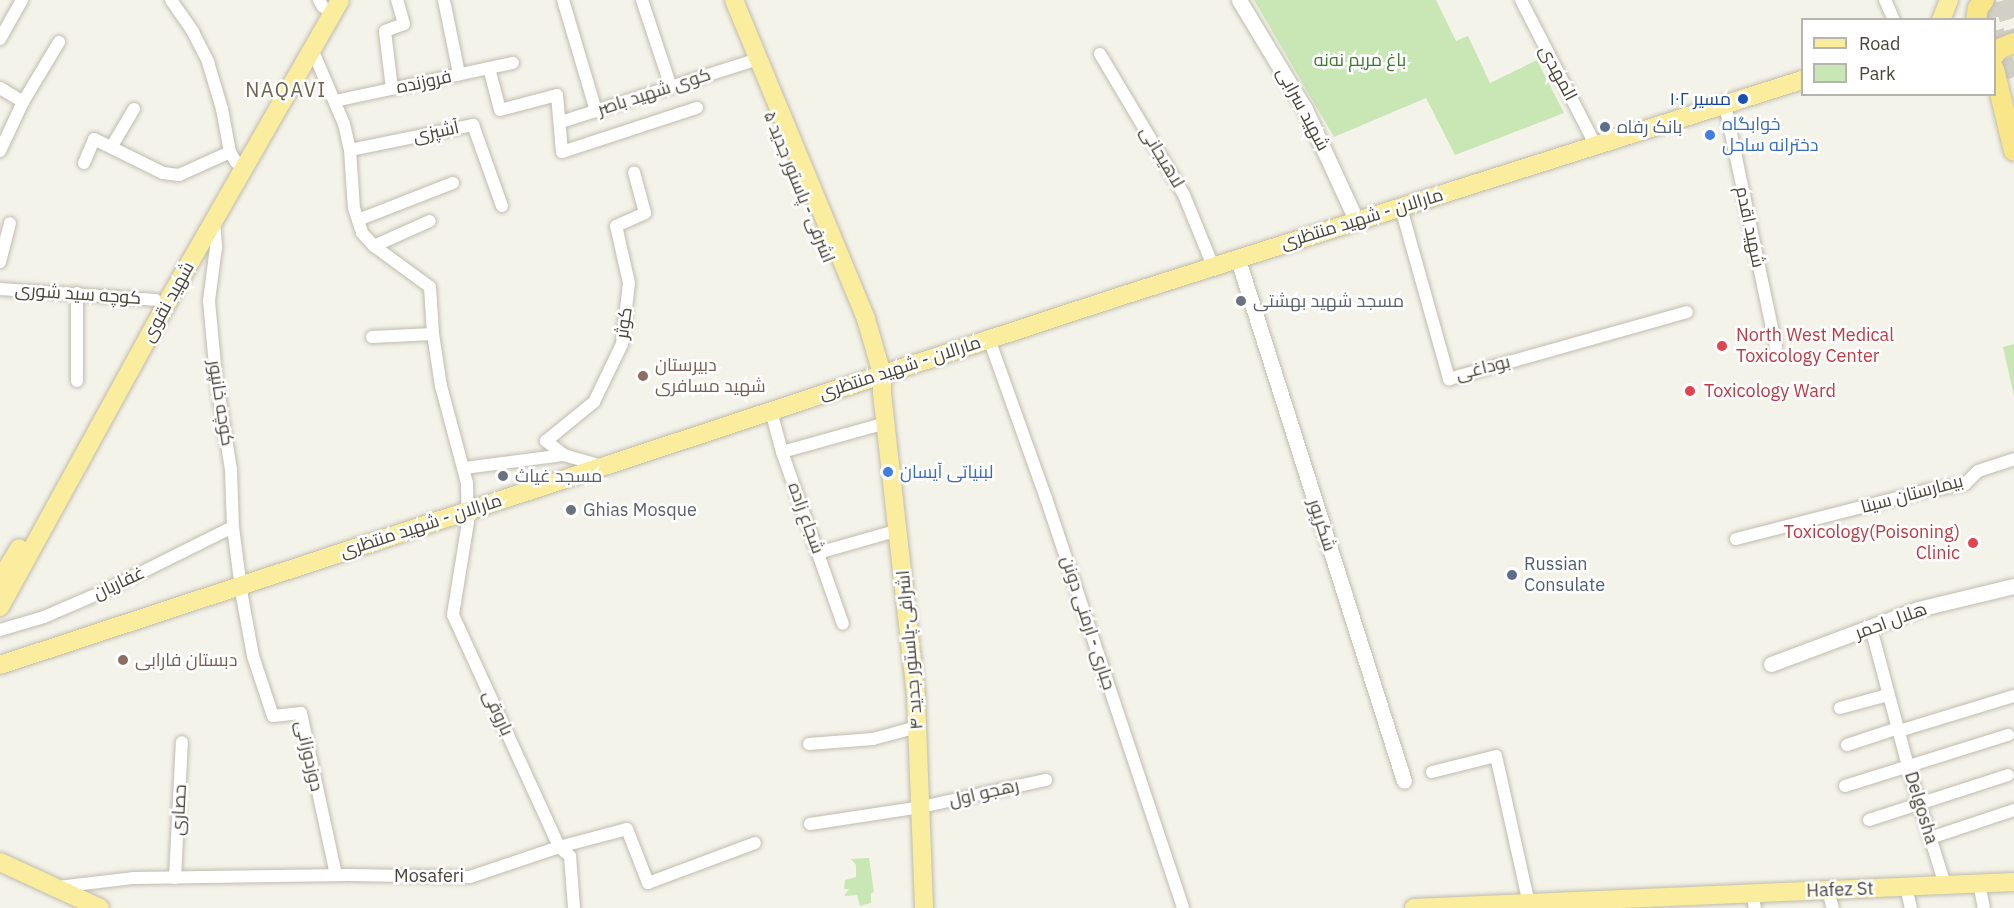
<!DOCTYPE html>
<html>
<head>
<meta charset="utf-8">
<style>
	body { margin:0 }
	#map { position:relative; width:2014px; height:908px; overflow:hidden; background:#f4f3ea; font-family:"IBM Plex Sans",Cairo,sans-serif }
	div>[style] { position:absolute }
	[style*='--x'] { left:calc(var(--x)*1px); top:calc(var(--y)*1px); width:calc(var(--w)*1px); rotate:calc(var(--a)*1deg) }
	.green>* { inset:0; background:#c9e7b5 }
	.trunk-tunnel>* { height:20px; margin-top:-10px; transform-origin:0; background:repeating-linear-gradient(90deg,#d2d0c6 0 20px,transparent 0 30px) }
	.roads { filter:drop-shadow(0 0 2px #c0bcad) drop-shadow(0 0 2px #c0bcad) }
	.minor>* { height:12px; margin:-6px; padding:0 6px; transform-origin:6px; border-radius:6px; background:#fff }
	.tertiary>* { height:15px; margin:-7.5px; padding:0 7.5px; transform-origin:7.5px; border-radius:7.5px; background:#fff }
	.primary>* { height:18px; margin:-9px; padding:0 9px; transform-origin:9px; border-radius:9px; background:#faed9d }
	.trunk>* { height:20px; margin:-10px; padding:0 10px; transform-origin:10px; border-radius:10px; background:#f9e688 }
	.dots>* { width:16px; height:16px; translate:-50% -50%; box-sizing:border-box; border:3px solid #fff; border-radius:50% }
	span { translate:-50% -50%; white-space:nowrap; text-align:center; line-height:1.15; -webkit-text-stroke:5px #fff; paint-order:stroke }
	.park-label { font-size:18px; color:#3f792d }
	.street-label { font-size:18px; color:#484438 }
	.transit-label { font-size:18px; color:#164399 }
	.right { translate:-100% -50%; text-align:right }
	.shop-label { font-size:18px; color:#366cbe }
	.left { translate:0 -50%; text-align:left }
	.service-label { font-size:18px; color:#4e5e75 }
	.worship-label { font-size:18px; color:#5b616d }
	.health-label { font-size:18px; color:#be3a42 }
	.education-label { font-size:18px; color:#785e54 }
	.neighbourhood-label { font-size:20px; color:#6b6450; letter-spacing:1.5px }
	.legend { position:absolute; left:1801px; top:18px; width:195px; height:78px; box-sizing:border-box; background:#fff; border:2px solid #b6b4af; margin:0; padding:8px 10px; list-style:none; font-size:18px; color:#484438 }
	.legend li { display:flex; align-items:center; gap:12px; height:30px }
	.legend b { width:30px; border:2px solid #b6b4af }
</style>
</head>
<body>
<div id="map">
	<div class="green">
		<div style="clip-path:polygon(1254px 0,1436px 0,1456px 41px,1468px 36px,1490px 83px,1537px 60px,1564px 113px,1455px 155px,1426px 98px,1334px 137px)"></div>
		<div style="clip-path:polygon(2014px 344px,2014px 396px,2003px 347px)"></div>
		<div style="clip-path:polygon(869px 858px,874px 892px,871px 893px,871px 903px,860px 906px,857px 895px,844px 896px,849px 889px,844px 889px,845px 880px,856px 877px,856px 865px,851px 859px)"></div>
	</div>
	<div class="trunk-tunnel">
		<div style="--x:1985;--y:0;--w:21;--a:73"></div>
		<div style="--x:2004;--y:0;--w:35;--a:74"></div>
		<div style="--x:1994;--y:31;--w:50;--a:72.6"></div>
	</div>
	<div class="roads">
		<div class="minor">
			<div style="--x:171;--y:0;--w:39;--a:55"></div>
			<div style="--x:193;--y:32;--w:34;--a:63"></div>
			<div style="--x:208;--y:62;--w:49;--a:73.4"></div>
			<div style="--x:222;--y:109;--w:44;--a:79.5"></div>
			<div style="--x:230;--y:152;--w:12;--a:59"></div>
			<div style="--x:319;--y:0;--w:8;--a:60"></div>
			<div style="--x:444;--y:0;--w:76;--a:78.5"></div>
			<div style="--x:563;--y:0;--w:116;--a:73.4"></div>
			<div style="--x:642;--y:0;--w:92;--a:71.6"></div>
			<div style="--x:1521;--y:0;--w:164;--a:62.8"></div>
			<div style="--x:1885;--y:0;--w:22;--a:66"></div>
			<div style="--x:0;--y:39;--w:45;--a:-60.6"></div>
			<div style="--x:312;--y:49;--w:82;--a:66.9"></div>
			<div style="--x:344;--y:124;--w:27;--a:77"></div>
			<div style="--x:350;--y:150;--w:58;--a:86.1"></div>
			<div style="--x:354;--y:208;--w:26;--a:72"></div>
			<div style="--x:362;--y:233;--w:18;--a:47"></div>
			<div style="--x:374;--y:246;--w:69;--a:36.2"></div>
			<div style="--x:430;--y:287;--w:47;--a:86.3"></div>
			<div style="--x:433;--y:334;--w:53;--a:81.3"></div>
			<div style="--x:441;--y:386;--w:100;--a:75"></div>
			<div style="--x:467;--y:483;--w:39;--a:89"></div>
			<div style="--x:468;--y:522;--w:94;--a:99.2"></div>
			<div style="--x:453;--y:615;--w:255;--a:65.4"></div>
			<div style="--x:559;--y:847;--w:14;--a:39"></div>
			<div style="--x:570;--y:856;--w:52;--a:85.6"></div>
			<div style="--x:1100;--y:54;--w:164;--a:59.2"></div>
			<div style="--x:1184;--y:195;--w:77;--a:67.8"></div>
			<div style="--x:489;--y:68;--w:43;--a:75.3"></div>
			<div style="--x:500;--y:110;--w:59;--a:-14.7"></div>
			<div style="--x:557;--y:95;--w:57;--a:85"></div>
			<div style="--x:562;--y:152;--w:142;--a:-18.1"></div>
			<div style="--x:0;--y:88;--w:27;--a:31"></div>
			<div style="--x:392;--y:89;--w:58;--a:-96.9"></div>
			<div style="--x:385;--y:31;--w:20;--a:-20"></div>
			<div style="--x:404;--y:24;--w:25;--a:-106"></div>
			<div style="--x:335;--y:101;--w:182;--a:-12.1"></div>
			<div style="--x:1725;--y:105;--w:248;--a:78.1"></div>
			<div style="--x:561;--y:122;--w:207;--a:-17.7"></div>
			<div style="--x:112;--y:146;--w:43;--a:-59.3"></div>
			<div style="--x:350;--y:150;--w:126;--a:-11.5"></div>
			<div style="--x:473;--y:125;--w:86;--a:70.3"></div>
			<div style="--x:0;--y:151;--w:54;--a:-64.9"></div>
			<div style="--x:23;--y:102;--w:70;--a:-59"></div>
			<div style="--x:84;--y:163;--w:26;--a:-67"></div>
			<div style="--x:94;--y:139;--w:77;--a:26.2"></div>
			<div style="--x:163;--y:173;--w:16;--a:7"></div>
			<div style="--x:179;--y:175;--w:56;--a:-24.3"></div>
			<div style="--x:1401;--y:208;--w:178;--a:74.3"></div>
			<div style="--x:1449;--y:379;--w:247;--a:-15.7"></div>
			<div style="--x:358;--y:220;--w:102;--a:-21.3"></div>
			<div style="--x:214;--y:222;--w:25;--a:85"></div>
			<div style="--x:216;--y:247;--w:54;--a:97.4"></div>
			<div style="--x:209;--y:301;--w:76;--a:84.7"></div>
			<div style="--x:216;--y:377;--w:94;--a:80.8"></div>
			<div style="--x:231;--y:470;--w:57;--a:88"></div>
			<div style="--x:233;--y:527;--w:70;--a:82.6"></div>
			<div style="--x:242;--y:596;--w:61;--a:79.6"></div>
			<div style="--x:253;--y:656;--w:63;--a:71.6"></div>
			<div style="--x:273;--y:716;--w:28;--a:-6"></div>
			<div style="--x:301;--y:713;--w:166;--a:77.8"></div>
			<div style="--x:374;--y:246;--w:61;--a:-24.1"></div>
			<div style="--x:0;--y:262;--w:40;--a:-75.6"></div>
			<div style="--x:0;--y:289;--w:156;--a:4"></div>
			<div style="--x:372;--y:337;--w:61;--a:-2.8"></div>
			<div style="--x:989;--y:339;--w:169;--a:70.3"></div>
			<div style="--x:1046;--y:498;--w:432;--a:71.5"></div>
			<div style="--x:77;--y:381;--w:88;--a:-90"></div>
			<div style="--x:771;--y:411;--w:42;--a:75"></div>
			<div style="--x:782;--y:452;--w:182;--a:70.5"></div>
			<div style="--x:782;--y:452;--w:108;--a:-15.6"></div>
			<div style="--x:602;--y:466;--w:40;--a:-164"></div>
			<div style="--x:564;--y:455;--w:23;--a:-142"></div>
			<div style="--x:546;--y:441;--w:62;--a:-39.1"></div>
			<div style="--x:594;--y:402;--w:64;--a:-64.2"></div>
			<div style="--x:622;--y:344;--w:61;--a:-83.5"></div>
			<div style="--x:629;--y:283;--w:58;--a:-102.8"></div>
			<div style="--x:616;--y:226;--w:32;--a:-24"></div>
			<div style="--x:645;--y:213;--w:42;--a:-105"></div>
			<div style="--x:465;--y:468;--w:100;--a:-7.5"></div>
			<div style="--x:1736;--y:539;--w:195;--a:-14.3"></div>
			<div style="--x:1925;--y:491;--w:41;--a:-9.9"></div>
			<div style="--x:1965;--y:484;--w:18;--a:-45"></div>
			<div style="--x:1978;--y:471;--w:38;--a:-18"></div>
			<div style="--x:818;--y:553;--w:84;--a:-15.9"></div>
			<div style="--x:1871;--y:628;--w:143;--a:75"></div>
			<div style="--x:1908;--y:766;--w:125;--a:72.7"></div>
			<div style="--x:0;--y:630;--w:46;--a:-16.5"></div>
			<div style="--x:44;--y:617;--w:65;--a:-23.4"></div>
			<div style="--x:104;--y:591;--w:144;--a:-26.4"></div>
			<div style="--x:1840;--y:708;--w:50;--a:-15.2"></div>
			<div style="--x:1899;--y:731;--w:120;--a:-16.9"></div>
			<div style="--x:809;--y:744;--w:64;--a:-4.5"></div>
			<div style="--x:873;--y:739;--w:46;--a:-15.3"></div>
			<div style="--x:1847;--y:745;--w:54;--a:-18.4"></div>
			<div style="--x:1432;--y:772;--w:66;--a:-14"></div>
			<div style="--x:1496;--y:756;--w:152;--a:77.4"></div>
			<div style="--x:1845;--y:786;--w:171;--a:-17.4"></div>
			<div style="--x:1869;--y:820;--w:146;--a:-17.9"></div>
			<div style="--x:810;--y:824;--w:112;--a:-8.7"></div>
			<div style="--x:921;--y:807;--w:128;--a:-12.2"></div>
			<div style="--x:1930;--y:838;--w:89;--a:-18.4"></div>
			<div style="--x:175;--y:878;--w:136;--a:-87.1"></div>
			<div style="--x:1979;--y:883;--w:25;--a:79"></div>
			<div style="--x:58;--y:887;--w:77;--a:-6.8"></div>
			<div style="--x:134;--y:878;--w:214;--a:-0.8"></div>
			<div style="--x:348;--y:875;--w:122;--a:0.9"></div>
			<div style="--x:470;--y:877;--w:94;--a:-18.6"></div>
			<div style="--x:559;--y:847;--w:70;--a:-14.8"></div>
			<div style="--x:627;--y:829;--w:58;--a:68.7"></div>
			<div style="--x:648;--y:883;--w:114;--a:-20.5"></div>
			<div style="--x:1906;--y:887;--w:22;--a:77"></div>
			<div style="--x:1828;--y:891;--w:18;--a:74"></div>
			<div style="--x:1752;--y:893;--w:15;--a:79"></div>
		</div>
		<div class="tertiary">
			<div style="--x:1239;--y:0;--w:127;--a:58.8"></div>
			<div style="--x:1305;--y:109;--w:124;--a:65.3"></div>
			<div style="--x:1241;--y:269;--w:537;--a:72.34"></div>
			<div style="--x:1771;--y:664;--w:157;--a:-20.5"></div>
			<div style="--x:1918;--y:609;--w:99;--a:-13.5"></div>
		</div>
		<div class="primary">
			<div style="--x:734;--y:0;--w:345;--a:67.5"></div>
			<div style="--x:866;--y:319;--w:57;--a:73.8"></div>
			<div style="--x:882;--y:374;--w:19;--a:90"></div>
			<div style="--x:882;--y:393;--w:307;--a:83.6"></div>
			<div style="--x:916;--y:698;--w:210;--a:87.8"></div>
			<div style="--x:1941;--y:20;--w:22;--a:-68"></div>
			<div style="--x:0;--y:580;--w:37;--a:-59"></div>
			<div style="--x:0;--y:607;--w:351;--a:-61.2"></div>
			<div style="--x:169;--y:299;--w:344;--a:-60.2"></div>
			<div style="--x:0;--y:665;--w:1177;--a:-18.22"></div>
			<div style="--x:1118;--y:297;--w:718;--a:-17.6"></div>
			<div style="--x:0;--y:862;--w:110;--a:24.7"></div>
			<div style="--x:1414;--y:908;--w:601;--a:-2.48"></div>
		</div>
		<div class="trunk">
			<div style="--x:1976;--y:20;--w:12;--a:-81"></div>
			<div style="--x:1978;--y:8;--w:10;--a:-53"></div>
			<div style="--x:1994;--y:55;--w:8;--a:-50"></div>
			<div style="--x:1999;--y:49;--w:16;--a:-22"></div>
			<div style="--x:1994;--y:69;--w:84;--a:76.3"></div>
		</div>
	</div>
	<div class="dots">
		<div style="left:1743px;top:99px;background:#1a4fb4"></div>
		<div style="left:1605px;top:127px;background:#5c6f8a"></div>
		<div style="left:1710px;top:135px;background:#3f7fe0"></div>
		<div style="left:1241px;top:301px;background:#6b7280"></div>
		<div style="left:1722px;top:346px;background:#e0444e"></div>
		<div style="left:643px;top:376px;background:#8d6e63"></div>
		<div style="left:1690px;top:391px;background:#e0444e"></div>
		<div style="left:888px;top:472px;background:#3f7fe0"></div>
		<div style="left:503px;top:476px;background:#6b7280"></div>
		<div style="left:571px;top:510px;background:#6b7280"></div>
		<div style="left:1973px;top:543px;background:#e0444e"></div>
		<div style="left:1512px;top:575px;background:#5c6f8a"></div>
		<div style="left:123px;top:660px;background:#8d6e63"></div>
	</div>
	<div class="park-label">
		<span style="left:1360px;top:60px">باغ مریم نه‌نه</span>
	</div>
	<div class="street-label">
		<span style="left:1558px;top:73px;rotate:62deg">المهدی</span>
		<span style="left:424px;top:82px;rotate:-12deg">فروزنده</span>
		<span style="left:654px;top:92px;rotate:-18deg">کوی شهید باصر</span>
		<span style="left:1303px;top:109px;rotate:62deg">شهید سرابی</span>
		<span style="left:436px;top:132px;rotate:-12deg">آشپزی</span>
		<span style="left:1162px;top:157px;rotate:59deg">لاهیجانی</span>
		<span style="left:799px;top:187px;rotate:68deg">اشرفی - پاستور جدید ۵</span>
		<span style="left:1362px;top:219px;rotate:-17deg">مارالان - شهید منتظری</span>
		<span style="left:1750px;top:227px;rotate:78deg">شهید اقدم</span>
		<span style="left:78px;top:294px;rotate:4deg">کوچه سید شوری</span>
		<span style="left:168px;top:302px;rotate:-61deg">شهید نقوی</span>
		<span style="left:624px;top:323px;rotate:-82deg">کوثر</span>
		<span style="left:900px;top:368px;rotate:-18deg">مارالان - شهید منتظری</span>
		<span style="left:1483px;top:368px;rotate:-14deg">بوداغی</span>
		<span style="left:221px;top:403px;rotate:81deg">کوچه خانپور</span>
		<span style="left:1912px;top:494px;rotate:-15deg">بیمارستان سینا</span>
		<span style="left:806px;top:518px;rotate:70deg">شجاع زاده</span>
		<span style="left:1322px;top:525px;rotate:72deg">شکرپور</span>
		<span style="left:421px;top:526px;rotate:-18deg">مارالان - شهید منتظری</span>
		<span style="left:119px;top:583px;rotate:-25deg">غفاریان</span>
		<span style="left:1891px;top:621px;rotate:-20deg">هلال احمر</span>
		<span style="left:1088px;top:623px;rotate:72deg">جباری - ارمنی دونن</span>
		<span style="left:910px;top:650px;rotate:-95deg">اشرافی-پاستور جدید ۴</span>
		<span style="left:498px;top:713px;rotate:65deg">باروقی</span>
		<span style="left:309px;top:756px;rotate:77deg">دوزدوزانی</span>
		<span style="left:984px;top:793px;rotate:-13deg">رهجو اول</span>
		<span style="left:1921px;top:808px;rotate:73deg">Delgosha</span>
		<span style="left:179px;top:810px;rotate:-87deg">حصاری</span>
		<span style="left:429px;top:876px">Mosaferi</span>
		<span style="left:1840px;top:890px;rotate:-2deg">Hafez St</span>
	</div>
	<div class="transit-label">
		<span class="right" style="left:1731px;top:99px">مسیر ۱۰۲</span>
	</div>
	<div class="shop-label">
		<span class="left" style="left:1722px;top:135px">خوابگاه<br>دخترانه ساحل</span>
		<span class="left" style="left:900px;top:472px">لبنیاتی آیسان</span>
	</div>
	<div class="service-label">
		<span class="left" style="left:1617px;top:127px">بانک رفاه</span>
		<span class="left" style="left:1524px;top:575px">Russian<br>Consulate</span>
	</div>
	<div class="worship-label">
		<span class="left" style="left:1253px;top:301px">مسجد شهید بهشتی</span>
		<span class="left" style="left:515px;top:476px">مسجد غیاث</span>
		<span class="left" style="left:583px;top:510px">Ghias Mosque</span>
	</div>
	<div class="health-label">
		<span class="left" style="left:1736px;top:346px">North West Medical<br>Toxicology Center</span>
		<span class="left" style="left:1704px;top:391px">Toxicology Ward</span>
		<span class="right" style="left:1960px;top:543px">Toxicology(Poisoning)<br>Clinic</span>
	</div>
	<div class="education-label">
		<span class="left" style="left:655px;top:376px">دبیرستان<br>شهید مسافری</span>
		<span class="left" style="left:135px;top:660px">دبستان فارابی</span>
	</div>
	<div class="neighbourhood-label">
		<span style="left:286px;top:89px">NAQAVI</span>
	</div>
	<ul class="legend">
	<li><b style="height:8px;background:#faed9d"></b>Road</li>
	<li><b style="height:16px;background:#c9e7b5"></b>Park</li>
	</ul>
</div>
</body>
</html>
